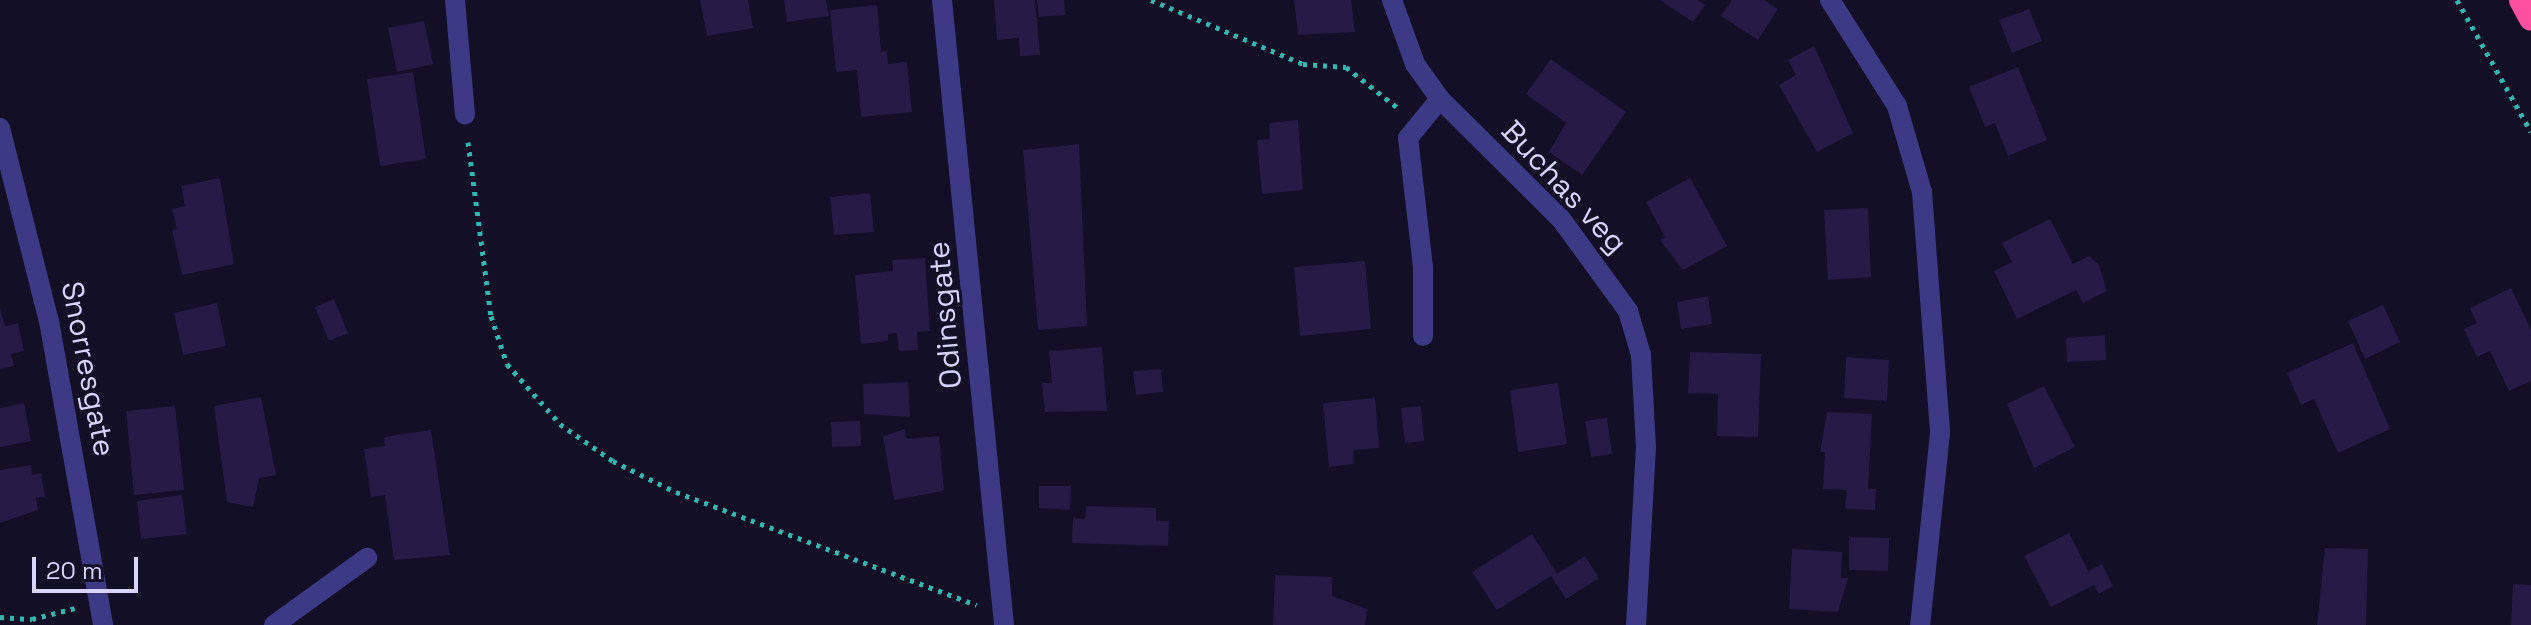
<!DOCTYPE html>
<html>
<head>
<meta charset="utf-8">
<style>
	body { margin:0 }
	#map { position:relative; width:2531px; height:625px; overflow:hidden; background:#130f26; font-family:"Space Grotesk",sans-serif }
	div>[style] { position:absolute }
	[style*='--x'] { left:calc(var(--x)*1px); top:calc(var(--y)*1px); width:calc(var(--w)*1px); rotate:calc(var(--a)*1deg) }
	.building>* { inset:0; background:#241b47 }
	.path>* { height:5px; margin-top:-2.5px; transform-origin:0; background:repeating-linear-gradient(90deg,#2fb8b0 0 4px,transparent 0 10px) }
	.lane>* { height:20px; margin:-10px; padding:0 10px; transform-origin:10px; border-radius:10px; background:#3d3a85 }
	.street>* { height:20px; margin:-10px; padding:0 10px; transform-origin:10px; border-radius:10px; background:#3d3a85 }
	.highway>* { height:24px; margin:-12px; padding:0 12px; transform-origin:12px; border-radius:12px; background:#ff4fa3 }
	span { translate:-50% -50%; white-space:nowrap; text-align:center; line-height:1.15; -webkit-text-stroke:6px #130f26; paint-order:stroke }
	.street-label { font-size:30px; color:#d9d4ff }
	.scale { position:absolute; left:32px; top:557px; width:106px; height:36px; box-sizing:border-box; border:4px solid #d9d4ff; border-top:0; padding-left:10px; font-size:24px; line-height:28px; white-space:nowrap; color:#d9d4ff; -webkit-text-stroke:6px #130f26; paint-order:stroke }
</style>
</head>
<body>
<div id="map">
	<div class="building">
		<div style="clip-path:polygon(700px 0,748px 0,753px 28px,707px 36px)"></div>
		<div style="clip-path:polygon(784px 0,826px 0,829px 16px,787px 22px)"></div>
		<div style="clip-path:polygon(994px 0,1035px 0,1040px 55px,1020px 56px,1019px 38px,997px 40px)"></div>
		<div style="clip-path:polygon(1037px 0,1064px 0,1065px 15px,1039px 17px)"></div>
		<div style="clip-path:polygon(1294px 0,1351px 0,1355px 32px,1298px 35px)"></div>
		<div style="clip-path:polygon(1660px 0,1698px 0,1705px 5px,1693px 22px)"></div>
		<div style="clip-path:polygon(1732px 0,1764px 0,1778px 9px,1758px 40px,1721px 16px)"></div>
		<div style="clip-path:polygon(877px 5px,881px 52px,887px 51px,888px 64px,907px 62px,912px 112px,861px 117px,857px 70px,836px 72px,830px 10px)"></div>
		<div style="clip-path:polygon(2029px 9px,2042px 41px,2012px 53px,1999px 20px)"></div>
		<div style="clip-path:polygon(424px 21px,433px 64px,397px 72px,388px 28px)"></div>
		<div style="clip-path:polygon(1814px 46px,1853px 133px,1817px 152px,1779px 85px,1796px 75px,1788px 60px)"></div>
		<div style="clip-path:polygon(1551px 59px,1626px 112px,1582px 175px,1549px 152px,1566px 123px,1526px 94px)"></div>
		<div style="clip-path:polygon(2018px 67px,2047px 140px,2008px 156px,1995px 123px,1985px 127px,1969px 87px)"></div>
		<div style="clip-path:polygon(413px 72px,426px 159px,380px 166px,367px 79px)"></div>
		<div style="clip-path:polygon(1298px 120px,1303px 190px,1262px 194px,1257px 140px,1270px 139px,1269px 123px)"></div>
		<div style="clip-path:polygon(1079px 144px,1087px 326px,1038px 330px,1023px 150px)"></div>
		<div style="clip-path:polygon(220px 178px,234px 264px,182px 275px,172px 230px,177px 229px,172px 209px,185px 206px,181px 186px)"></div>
		<div style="clip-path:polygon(1690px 178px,1727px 246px,1683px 270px,1660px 240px,1665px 237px,1646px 202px)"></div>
		<div style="clip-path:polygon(870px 193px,874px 232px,834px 235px,830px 197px)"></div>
		<div style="clip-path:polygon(1868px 208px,1871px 277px,1828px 280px,1824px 210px)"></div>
		<div style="clip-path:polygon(2050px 219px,2073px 264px,2089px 256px,2099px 265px,2107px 291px,2083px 303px,2076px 290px,2017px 319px,1994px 271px,2012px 262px,2002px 243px)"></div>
		<div style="clip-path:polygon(925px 258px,930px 331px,917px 332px,918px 350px,899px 351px,897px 333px,888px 334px,888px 341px,861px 344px,855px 275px,893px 271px,892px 260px)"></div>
		<div style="clip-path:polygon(1365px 261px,1371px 329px,1300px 336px,1294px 267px)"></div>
		<div style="clip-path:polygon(2511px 288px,2531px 330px,2531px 381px,2509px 391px,2490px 351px,2477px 357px,2464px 329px,2477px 323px,2470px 308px)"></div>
		<div style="clip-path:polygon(1708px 296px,1712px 324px,1681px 329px,1677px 302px)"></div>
		<div style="clip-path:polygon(334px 299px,348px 333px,329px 341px,315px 307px)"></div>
		<div style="clip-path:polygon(217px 303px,226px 346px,183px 355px,174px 313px)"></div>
		<div style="clip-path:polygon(2383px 305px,2400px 342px,2365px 359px,2348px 321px)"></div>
		<div style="clip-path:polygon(0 309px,5px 326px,18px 323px,24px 351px,11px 354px,14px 366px,0 369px)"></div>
		<div style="clip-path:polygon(2105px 335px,2106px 360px,2067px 362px,2066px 338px)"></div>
		<div style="clip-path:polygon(2353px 343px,2390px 429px,2338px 453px,2314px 399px,2301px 405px,2287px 373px)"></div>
		<div style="clip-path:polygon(1102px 347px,1107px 411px,1045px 412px,1042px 383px,1052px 383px,1049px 351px)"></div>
		<div style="clip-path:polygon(1690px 352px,1761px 354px,1758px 437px,1717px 436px,1718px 394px,1688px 393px)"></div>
		<div style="clip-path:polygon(1846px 357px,1889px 360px,1887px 401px,1844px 398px)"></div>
		<div style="clip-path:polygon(1161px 369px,1163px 392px,1136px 395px,1133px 371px)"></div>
		<div style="clip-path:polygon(908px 382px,910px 417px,864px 414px,863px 384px)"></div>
		<div style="clip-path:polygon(1558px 383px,1567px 444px,1518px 452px,1510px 390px)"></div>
		<div style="clip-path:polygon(2044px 386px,2075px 447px,2034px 468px,2007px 404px)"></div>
		<div style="clip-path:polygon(261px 397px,276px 475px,259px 478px,253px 507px,227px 502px,214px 406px)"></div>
		<div style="clip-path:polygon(1375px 398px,1379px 448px,1353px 450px,1354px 464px,1329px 467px,1323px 403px)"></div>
		<div style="clip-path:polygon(24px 403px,31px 441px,0 447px,0 408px)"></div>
		<div style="clip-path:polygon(175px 406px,184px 490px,134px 495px,126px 411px)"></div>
		<div style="clip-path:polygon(1421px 406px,1424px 441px,1405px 443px,1401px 408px)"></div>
		<div style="clip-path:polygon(1827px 412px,1872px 414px,1868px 489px,1876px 489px,1875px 510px,1845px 509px,1847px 490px,1823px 489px,1825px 452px,1820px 452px)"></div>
		<div style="clip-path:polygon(1607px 418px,1612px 454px,1591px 457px,1585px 421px)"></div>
		<div style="clip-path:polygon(860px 421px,861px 446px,832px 447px,831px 422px)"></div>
		<div style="clip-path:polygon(905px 429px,906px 439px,939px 436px,944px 491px,894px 500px,883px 436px)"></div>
		<div style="clip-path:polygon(431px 430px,450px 555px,394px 560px,385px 495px,371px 497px,364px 449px,385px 446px,384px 437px)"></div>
		<div style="clip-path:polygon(31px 465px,32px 475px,41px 473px,45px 497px,36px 498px,38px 510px,0 523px,0 470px)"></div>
		<div style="clip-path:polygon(1039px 486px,1071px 486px,1070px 510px,1039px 508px)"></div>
		<div style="clip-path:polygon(182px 495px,187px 534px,141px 539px,137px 501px)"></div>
		<div style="clip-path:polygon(1086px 506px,1156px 508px,1156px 521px,1169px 521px,1168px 546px,1072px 543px,1073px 518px,1085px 519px)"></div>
		<div style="clip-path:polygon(2069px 533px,2088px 571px,2102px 564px,2113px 586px,2099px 594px,2094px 585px,2051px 607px,2024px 556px)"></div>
		<div style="clip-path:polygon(1532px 534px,1557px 574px,1585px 556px,1599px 578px,1566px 599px,1551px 576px,1497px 610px,1472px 572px)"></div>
		<div style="clip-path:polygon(1849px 537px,1889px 538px,1888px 571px,1849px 570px)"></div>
		<div style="clip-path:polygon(2325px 548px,2368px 549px,2366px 625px,2317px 625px)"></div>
		<div style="clip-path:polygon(1792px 549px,1842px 552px,1841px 578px,1848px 578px,1838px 612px,1789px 609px)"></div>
		<div style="clip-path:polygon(1275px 575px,1332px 577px,1332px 596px,1367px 609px,1365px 625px,1273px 625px)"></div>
		<div style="clip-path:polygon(2513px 584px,2531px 585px,2531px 625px,2511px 625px)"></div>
	</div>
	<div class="path">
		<div style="--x:1151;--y:0;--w:165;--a:22.8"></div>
		<div style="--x:1303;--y:64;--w:43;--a:4"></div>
		<div style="--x:1346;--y:67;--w:66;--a:38.3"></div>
		<div style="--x:2457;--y:0;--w:151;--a:60.7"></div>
		<div style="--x:468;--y:142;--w:176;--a:82.5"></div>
		<div style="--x:491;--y:316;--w:51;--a:71.6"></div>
		<div style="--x:507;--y:364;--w:80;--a:48.5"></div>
		<div style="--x:560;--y:424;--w:65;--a:34.9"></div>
		<div style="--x:613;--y:461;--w:70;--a:26.2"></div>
		<div style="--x:676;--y:492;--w:321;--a:20.6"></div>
		<div style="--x:0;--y:617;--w:32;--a:4"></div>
		<div style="--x:32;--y:619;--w:44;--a:-14.3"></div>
	</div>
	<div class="lane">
		<div style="--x:1423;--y:336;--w:69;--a:-90"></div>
		<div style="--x:1423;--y:267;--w:130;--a:-96.6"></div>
		<div style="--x:1408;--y:138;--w:50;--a:-50.6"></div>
		<div style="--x:274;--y:625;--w:115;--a:-35.8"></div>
	</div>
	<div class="street">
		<div style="--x:455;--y:0;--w:115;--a:85"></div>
		<div style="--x:942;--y:0;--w:628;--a:84.33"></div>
		<div style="--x:1392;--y:0;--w:68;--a:70.2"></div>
		<div style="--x:1415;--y:64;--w:43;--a:54.5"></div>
		<div style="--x:1440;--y:99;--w:170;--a:44.8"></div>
		<div style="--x:1561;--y:219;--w:114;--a:53.9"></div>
		<div style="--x:1628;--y:311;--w:46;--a:73.5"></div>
		<div style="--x:1641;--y:355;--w:92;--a:86.9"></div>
		<div style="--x:1646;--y:447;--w:178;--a:93.2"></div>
		<div style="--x:1830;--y:0;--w:125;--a:57.7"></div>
		<div style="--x:1897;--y:106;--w:90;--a:73.8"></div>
		<div style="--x:1922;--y:192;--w:242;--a:85.7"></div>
		<div style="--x:1940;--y:433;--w:193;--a:95.9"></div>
		<div style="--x:0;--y:128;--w:199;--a:75.8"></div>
		<div style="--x:49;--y:321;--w:309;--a:79.9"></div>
	</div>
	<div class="highway">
		<div style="--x:2521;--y:0;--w:21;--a:62"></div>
	</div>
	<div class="street-label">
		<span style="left:1564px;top:187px;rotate:47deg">Buchas veg</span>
		<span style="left:945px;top:315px;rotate:-95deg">Odinsgate</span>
		<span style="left:88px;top:369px;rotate:79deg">Snorresgate</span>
	</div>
	<div class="scale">20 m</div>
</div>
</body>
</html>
